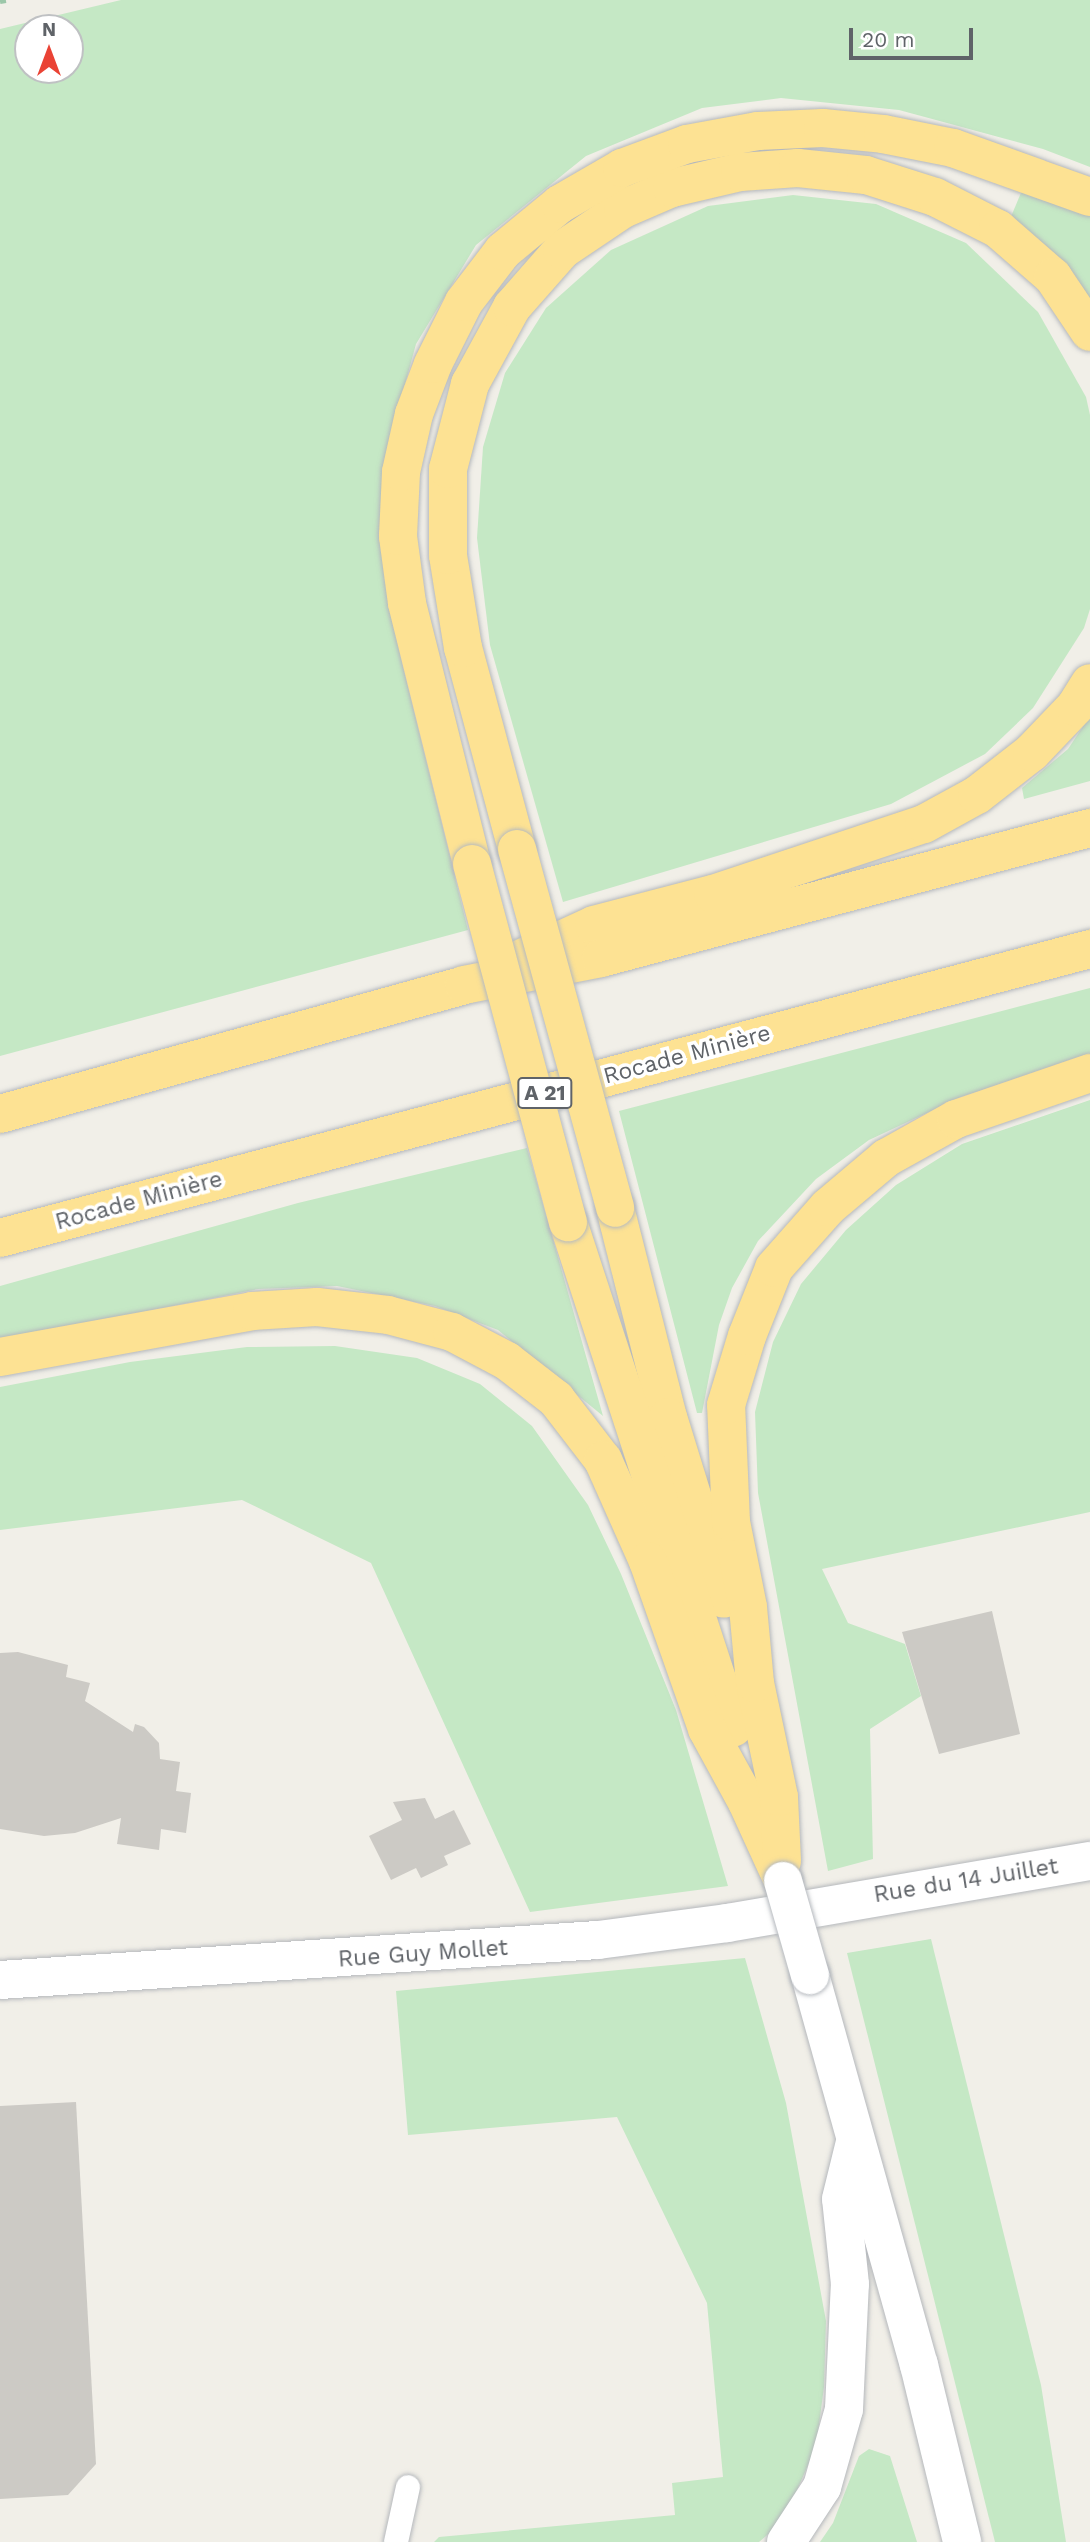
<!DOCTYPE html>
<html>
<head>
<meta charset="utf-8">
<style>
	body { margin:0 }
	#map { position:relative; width:1090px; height:2542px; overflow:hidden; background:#f1efe8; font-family:"Work Sans",sans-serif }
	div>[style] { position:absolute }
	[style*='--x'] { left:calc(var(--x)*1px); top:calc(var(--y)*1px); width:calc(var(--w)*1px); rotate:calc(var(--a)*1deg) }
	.green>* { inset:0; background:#c5e8c5 }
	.building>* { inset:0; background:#cccac5 }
	.path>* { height:4.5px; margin-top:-2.25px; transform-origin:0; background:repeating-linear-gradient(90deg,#9cc7a9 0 7px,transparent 0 10.5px) }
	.roads { filter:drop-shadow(0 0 2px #b5b8bc) drop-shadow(0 0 2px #b5b8bc) }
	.service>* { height:24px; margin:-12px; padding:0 12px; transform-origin:12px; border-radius:12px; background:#fff }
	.minor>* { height:38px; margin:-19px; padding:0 19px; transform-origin:19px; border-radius:19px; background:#fff }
	.secondary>* { height:38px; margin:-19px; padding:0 19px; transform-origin:19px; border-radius:19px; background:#fff }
	.motorway>* { height:38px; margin:-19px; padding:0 19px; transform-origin:19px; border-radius:19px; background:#fde293 }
	.bridges { filter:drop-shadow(0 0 2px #b6babf) drop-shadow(0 0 2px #b6babf) }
	.secondary-bridge>* { height:38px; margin:-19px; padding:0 19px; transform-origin:19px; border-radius:19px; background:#fff }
	.motorway-bridge>* { height:38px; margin:-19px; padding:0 19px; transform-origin:19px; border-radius:19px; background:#fde293 }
	span { translate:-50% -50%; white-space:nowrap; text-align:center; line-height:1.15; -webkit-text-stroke:7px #fff; paint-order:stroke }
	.shield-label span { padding:2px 5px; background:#fff; border:2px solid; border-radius:5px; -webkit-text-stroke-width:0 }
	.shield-label { font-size:21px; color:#5f6368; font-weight:700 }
	.street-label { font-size:23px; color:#5f6368 }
	.north { position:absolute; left:14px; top:14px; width:70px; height:70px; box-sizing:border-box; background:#fff; border:2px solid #bfc1c3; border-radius:50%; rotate:0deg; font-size:19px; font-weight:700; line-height:28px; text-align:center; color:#5f6368 }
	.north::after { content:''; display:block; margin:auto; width:24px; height:32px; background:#ea4335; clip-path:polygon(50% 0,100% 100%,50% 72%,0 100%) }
	.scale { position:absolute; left:849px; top:28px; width:124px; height:32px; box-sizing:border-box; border:4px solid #5f6368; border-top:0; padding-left:9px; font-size:21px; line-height:24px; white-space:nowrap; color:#5f6368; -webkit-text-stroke:5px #fff; paint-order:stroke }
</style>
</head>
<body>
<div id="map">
	<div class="green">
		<div style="clip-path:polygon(evenodd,121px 0,1090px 0,1090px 167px,1043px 149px,899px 110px,781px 98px,702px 108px,586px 156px,476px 245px,416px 344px,387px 450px,400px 655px,468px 930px,0 1056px,0 29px,121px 0,28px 28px,70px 28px,70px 70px,28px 70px,28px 28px)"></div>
		<div style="clip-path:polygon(1023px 188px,1090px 214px,1090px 305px,1010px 219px)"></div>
		<div style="clip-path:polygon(793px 195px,876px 204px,966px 243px,1038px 312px,1086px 397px,1090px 415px,1090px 609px,1084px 628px,1033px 708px,985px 754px,891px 804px,563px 902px,490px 645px,477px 538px,483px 447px,505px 373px,546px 308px,611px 250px,708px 206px)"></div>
		<div style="clip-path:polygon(1090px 716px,1090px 781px,1024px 799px,1022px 788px,1068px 749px)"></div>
		<div style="clip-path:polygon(1090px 988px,1090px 1055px,961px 1097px,869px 1140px,816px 1179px,758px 1241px,732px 1288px,719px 1325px,702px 1413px,697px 1413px,619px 1111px)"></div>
		<div style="clip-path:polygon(1090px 1100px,1090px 1512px,822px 1569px,848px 1623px,905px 1644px,921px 1696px,870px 1729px,873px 1859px,828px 1871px,758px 1493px,755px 1412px,773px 1342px,801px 1284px,846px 1230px,896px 1185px,962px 1144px)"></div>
		<div style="clip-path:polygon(527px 1148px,603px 1416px,498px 1330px,435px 1306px,337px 1286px,258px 1289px,0 1340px,0 1286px,298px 1203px)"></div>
		<div style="clip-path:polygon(335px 1346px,417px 1358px,480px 1384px,532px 1426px,588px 1505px,621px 1574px,676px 1710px,728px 1886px,530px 1912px,371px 1563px,242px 1500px,0 1530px,0 1387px,130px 1362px,247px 1347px)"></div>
		<div style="clip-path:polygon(931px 1939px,1041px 2385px,1066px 2542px,995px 2542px,847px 1953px)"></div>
		<div style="clip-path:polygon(745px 1958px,786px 2103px,826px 2321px,824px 2387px,816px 2447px,797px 2490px,774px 2529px,759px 2542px,434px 2542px,439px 2537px,675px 2515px,672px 2483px,723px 2477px,707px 2303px,617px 2117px,408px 2135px,396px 1991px)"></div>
		<div style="clip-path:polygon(869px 2449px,890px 2456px,917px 2542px,820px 2542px,833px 2523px,859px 2456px)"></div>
	</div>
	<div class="building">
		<div style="clip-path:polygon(992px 1611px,1020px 1734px,939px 1754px,902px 1632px)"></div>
		<div style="clip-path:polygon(18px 1652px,68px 1665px,66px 1677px,90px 1683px,85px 1701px,133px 1732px,135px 1724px,144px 1727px,159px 1743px,160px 1759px,180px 1762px,176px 1791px,191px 1793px,186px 1833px,161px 1829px,159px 1850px,117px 1844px,121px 1818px,75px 1833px,44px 1836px,0 1829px,0 1653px)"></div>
		<div style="clip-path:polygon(425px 1798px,435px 1819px,454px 1810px,471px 1844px,444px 1856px,448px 1865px,421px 1878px,416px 1868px,391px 1880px,369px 1836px,402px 1820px,393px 1802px)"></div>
		<div style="clip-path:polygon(76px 2102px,96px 2464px,68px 2495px,0 2499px,0 2106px)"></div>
	</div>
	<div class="path">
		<div style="--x:0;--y:1;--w:6;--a:-9"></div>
	</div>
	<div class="roads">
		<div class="service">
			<div style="--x:396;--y:2542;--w:56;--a:-77.7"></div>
		</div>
		<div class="minor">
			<div style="--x:0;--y:1980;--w:599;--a:-3.83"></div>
			<div style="--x:598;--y:1940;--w:130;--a:-7.5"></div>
			<div style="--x:727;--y:1923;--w:368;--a:-9.7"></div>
		</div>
		<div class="secondary">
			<div style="--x:810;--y:1975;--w:405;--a:74.4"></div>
			<div style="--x:919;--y:2365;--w:182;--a:76.3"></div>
			<div style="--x:786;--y:2542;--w:66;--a:-56.8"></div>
			<div style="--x:822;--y:2487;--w:81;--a:-74.2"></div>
			<div style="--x:844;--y:2409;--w:125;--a:-87.3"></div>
			<div style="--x:850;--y:2284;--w:85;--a:-96"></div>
			<div style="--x:841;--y:2199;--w:59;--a:-76.2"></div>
		</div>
		<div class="motorway">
			<div style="--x:517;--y:849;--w:208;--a:-105"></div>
			<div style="--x:463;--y:648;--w:94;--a:-99.2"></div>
			<div style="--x:448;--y:555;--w:86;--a:-90"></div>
			<div style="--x:448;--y:469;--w:88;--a:-75.5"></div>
			<div style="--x:470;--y:384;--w:88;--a:-61.4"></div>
			<div style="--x:512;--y:307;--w:76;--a:-48.7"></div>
			<div style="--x:562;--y:250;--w:73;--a:-33.9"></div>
			<div style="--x:623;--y:209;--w:53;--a:-23.2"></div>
			<div style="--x:672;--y:188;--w:70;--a:-13.2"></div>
			<div style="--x:740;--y:172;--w:58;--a:-3.9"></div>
			<div style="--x:798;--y:168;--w:68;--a:5.9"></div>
			<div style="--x:866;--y:175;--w:72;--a:17.7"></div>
			<div style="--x:935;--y:197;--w:71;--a:26.9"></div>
			<div style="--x:998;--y:229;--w:73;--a:41.1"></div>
			<div style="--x:1053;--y:277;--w:66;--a:56.1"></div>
			<div style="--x:472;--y:864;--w:269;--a:-104"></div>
			<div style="--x:407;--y:603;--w:68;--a:-97.7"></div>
			<div style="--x:398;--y:536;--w:64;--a:-87.3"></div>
			<div style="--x:401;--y:472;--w:59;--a:-77.4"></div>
			<div style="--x:414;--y:414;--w:53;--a:-69.2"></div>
			<div style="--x:433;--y:364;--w:69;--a:-63.4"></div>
			<div style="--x:464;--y:302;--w:64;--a:-52.6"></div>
			<div style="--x:503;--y:251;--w:74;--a:-39.5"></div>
			<div style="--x:560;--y:204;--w:72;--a:-30.1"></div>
			<div style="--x:622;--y:168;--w:69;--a:-20.3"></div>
			<div style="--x:687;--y:144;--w:72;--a:-10.4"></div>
			<div style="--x:758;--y:131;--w:65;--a:-2.6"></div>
			<div style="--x:823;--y:128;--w:60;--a:5.7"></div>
			<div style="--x:883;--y:134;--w:71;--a:11.3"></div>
			<div style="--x:953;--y:148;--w:145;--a:19.7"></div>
			<div style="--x:522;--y:958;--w:79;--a:-24.6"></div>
			<div style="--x:594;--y:925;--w:123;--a:-14.6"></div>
			<div style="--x:713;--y:894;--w:222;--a:-18.4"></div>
			<div style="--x:924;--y:824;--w:60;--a:-28.7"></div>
			<div style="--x:977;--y:795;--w:70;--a:-38"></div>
			<div style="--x:1032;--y:752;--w:62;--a:-46.3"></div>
			<div style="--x:1075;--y:707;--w:28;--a:-58"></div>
			<div style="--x:0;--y:1114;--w:482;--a:-15.5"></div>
			<div style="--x:464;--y:985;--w:140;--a:-11.1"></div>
			<div style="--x:601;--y:958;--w:506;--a:-14.89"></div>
			<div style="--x:615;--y:1208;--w:216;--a:75.8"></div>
			<div style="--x:668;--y:1417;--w:190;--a:72.9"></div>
			<div style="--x:568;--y:1222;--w:532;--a:71.94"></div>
			<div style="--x:0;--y:1238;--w:1128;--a:-14.85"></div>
			<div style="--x:0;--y:1357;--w:256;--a:-10.3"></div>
			<div style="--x:252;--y:1311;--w:65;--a:-3.5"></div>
			<div style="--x:317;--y:1307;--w:71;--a:6.4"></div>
			<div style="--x:388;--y:1315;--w:66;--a:14.9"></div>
			<div style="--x:452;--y:1332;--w:62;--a:27.8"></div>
			<div style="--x:507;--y:1361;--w:62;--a:37.8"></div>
			<div style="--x:556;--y:1399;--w:77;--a:52.4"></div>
			<div style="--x:603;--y:1460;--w:111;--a:66"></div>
			<div style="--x:648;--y:1561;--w:178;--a:70.6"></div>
			<div style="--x:707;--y:1729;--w:83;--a:61.3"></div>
			<div style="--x:747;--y:1802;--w:87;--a:65.5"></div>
			<div style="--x:782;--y:1861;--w:64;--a:-92.7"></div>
			<div style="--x:779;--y:1797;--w:116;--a:-101.9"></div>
			<div style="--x:755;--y:1683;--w:76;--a:-95.3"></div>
			<div style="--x:748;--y:1607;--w:87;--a:-101.3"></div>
			<div style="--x:731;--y:1522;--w:117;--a:-92.4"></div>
			<div style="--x:726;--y:1405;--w:72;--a:-73.1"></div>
			<div style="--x:747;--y:1336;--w:73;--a:-68.3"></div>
			<div style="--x:774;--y:1268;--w:81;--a:-48.5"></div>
			<div style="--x:828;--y:1207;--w:76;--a:-40.2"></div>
			<div style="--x:886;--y:1158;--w:80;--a:-29.1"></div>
			<div style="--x:956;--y:1119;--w:142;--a:-18.9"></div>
		</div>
	</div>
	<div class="bridges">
		<div class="secondary-bridge">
			<div style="--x:783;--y:1881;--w:98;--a:74"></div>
		</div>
		<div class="motorway-bridge">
			<div style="--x:517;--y:849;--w:372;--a:74.7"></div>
			<div style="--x:472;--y:864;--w:371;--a:75"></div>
		</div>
	</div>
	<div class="shield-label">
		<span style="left:545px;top:1093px">A 21</span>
	</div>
	<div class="street-label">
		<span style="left:687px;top:1055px;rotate:-15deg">Rocade Minière</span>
		<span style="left:139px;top:1201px;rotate:-15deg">Rocade Minière</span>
		<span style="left:966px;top:1881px;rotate:-9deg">Rue du 14 Juillet</span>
		<span style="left:423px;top:1954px;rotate:-4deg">Rue Guy Mollet</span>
	</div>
	<div class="north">N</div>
	<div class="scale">20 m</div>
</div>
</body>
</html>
